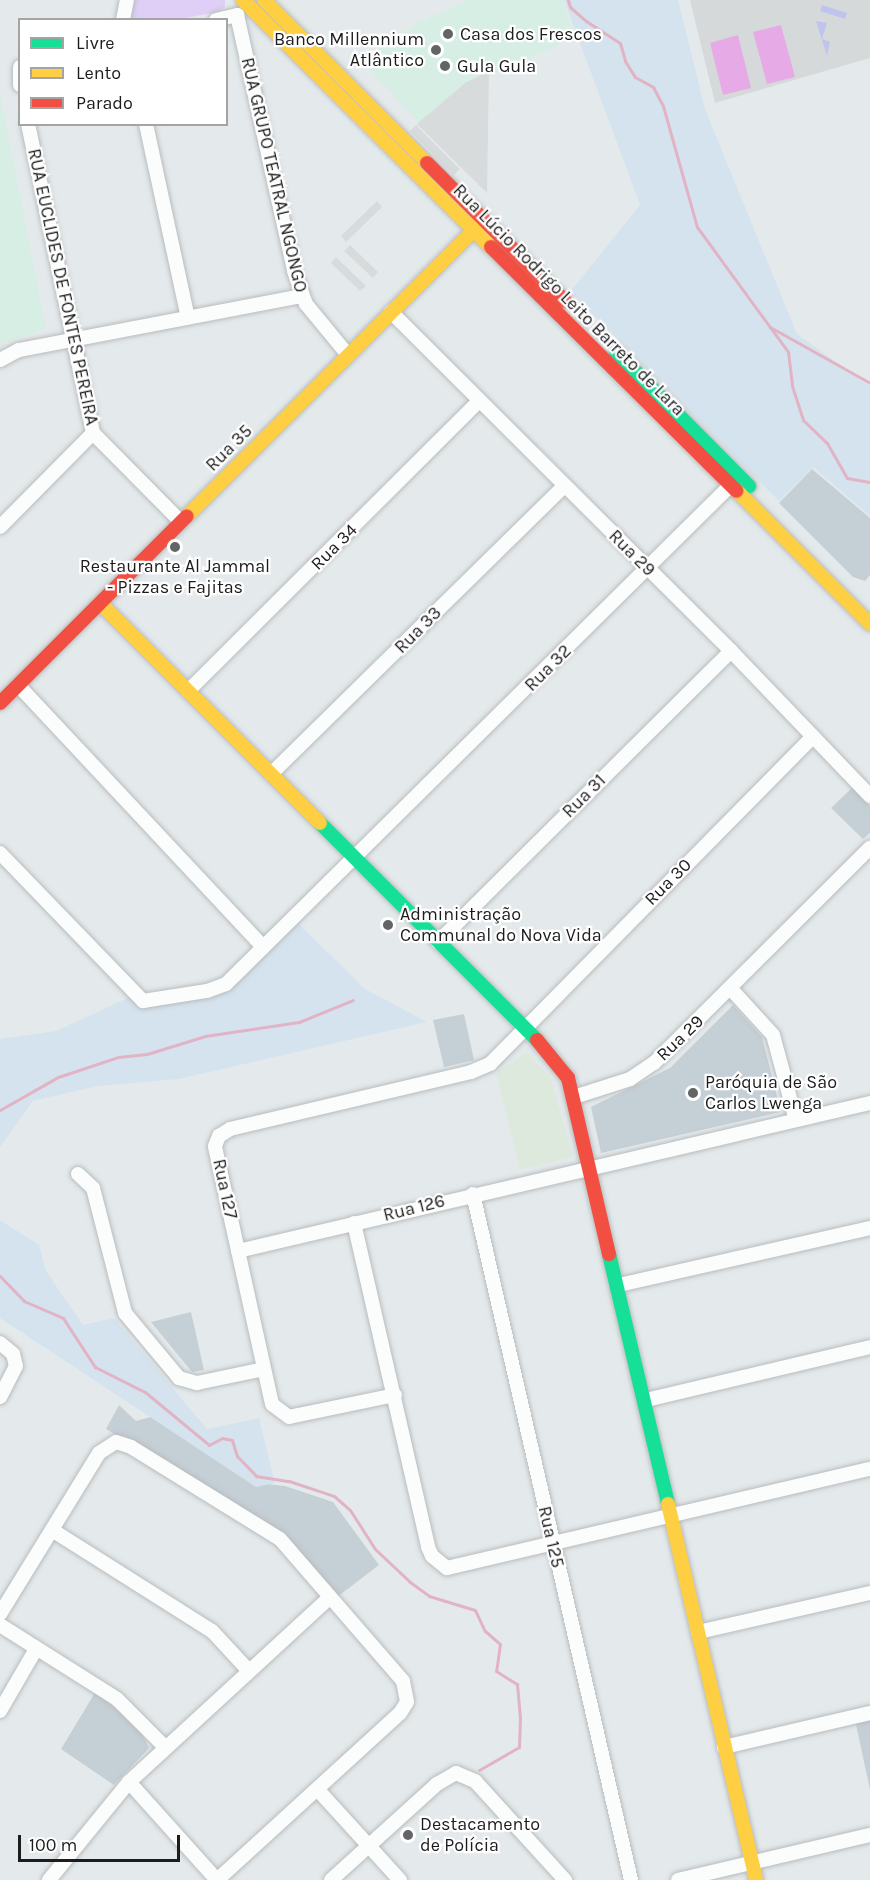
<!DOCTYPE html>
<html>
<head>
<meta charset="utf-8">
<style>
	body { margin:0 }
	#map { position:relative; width:870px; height:1880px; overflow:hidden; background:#e4eaec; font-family:Karla,sans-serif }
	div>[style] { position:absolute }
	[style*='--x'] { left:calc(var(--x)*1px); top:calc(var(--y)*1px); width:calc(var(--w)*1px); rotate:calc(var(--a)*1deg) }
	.residential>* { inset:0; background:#d6d9da }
	.commercial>* { inset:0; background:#d7eee4 }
	.industrial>* { inset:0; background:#dee9dd }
	.construction>* { inset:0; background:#c5cfd6 }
	.farmland>* { inset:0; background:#d5e3ee }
	.grass>* { inset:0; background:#bfc4ee }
	.park>* { inset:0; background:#dfcef6 }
	.pitch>* { inset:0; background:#e6aae7 }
	.parking>* { inset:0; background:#d8dbdc }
	.stream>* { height:3px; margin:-1.5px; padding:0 1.5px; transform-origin:1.5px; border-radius:1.5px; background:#e2b3c5 }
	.roads { filter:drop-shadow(0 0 2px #b9bcbd) drop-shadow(0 0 2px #b9bcbd) }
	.street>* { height:14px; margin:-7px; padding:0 7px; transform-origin:7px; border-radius:7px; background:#fbfcfc }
	.fast>* { height:14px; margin:-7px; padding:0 7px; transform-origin:7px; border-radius:7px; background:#16e098 }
	.slow>* { height:14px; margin:-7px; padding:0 7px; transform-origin:7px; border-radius:7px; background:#ffcf43 }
	.jam>* { height:14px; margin:-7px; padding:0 7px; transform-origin:7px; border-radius:7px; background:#f24e42 }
	.dots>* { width:16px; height:16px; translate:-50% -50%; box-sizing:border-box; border:3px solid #fff; border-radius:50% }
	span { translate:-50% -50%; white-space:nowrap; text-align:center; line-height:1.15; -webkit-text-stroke:4.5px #fff; paint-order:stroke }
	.poi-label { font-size:18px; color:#1c1c1c }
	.left { translate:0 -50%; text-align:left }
	.right { translate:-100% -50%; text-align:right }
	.street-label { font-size:18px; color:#1c1c1c }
	.legend { position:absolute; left:18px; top:18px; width:210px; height:108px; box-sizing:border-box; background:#fff; border:2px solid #a4a4a4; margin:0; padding:8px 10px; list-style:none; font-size:18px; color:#1c1c1c }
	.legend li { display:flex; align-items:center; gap:12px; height:30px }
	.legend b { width:30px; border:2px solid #a4a4a4 }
	.scale { position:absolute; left:18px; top:1835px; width:162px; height:27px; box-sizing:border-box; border:3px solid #1c1c1c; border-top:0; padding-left:8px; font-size:18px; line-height:21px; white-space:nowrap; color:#1c1c1c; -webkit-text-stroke:4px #fff; paint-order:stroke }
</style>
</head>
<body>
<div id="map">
	<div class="residential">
		<div style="clip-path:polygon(690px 0,870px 0,870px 58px,715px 103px)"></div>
	</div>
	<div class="commercial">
		<div style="clip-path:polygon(468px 0,562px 0,575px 37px,467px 87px,422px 125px,361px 61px,415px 24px)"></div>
		<div style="clip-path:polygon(0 94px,46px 329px,0 344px)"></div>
	</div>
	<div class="industrial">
		<div style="clip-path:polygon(527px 1052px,551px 1078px,573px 1157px,520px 1170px,496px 1073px)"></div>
	</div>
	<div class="construction">
		<div style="clip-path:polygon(812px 469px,870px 518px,870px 575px,865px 581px,853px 577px,779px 503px)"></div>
		<div style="clip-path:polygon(852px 788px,870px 806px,870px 833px,863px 839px,831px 808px)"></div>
		<div style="clip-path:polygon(733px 1005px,762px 1037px,781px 1112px,601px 1153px,591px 1107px,670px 1068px)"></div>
		<div style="clip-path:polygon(464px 1014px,474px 1060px,444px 1067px,433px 1020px)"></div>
		<div style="clip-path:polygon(191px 1312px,204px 1370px,192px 1372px,151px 1322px)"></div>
		<div style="clip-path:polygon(119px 1405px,136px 1421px,154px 1416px,258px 1483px,285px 1486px,333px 1502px,379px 1565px,337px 1597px,288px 1537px,106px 1429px)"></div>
		<div style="clip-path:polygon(96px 1691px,141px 1732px,149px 1748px,114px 1785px,61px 1749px)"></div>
		<div style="clip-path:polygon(870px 1720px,870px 1790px,856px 1724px)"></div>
	</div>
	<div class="farmland">
		<div style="clip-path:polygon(564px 0,678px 0,705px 109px,797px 334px,870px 386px,870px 516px,813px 467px,779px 501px,570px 292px,640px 205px)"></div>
		<div style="clip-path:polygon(298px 923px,365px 989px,427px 1022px,179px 1079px,98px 1086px,33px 1101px,0 1147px,0 1039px,56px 1031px,130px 997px,141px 1006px,231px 990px)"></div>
		<div style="clip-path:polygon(0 1220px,39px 1245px,46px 1271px,83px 1325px,114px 1318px,207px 1429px,259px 1418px,275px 1483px,256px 1487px,0 1318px)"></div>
	</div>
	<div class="grass">
		<div style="clip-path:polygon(822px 5px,847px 13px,845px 19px,820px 11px)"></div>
		<div style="clip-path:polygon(816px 21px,827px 23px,822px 39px,830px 42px,827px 56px)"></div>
	</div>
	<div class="park">
		<div style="clip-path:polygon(132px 0,225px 0,225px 7px,217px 12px,180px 19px,131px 19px)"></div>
	</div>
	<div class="pitch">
		<div style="clip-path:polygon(781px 25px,795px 77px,767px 84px,753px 32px)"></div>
		<div style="clip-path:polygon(738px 35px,751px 88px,723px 95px,710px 43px)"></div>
	</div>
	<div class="parking">
		<div style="clip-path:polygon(489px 71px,487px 193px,417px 124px,465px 83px)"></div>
		<div style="clip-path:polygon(416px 125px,460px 169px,454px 175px,410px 131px)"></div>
		<div style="clip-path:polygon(377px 201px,382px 207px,346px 242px,341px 236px)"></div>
		<div style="clip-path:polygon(350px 245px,378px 272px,373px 278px,344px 251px)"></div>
		<div style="clip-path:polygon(336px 257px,366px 286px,360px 291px,331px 263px)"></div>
	</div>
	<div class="stream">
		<div style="--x:568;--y:0;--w:7;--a:74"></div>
		<div style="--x:570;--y:7;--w:21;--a:41"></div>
		<div style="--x:586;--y:21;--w:40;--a:32.9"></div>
		<div style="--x:620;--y:43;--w:19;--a:74"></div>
		<div style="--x:625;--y:61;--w:19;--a:58"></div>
		<div style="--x:635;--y:77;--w:21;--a:29"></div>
		<div style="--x:653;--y:87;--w:21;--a:62"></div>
		<div style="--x:663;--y:106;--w:126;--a:74.3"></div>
		<div style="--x:697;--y:227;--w:155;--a:53.9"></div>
		<div style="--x:788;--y:352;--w:34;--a:83"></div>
		<div style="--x:792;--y:386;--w:36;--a:72"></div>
		<div style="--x:803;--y:420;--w:33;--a:44"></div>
		<div style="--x:827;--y:443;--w:40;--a:60.3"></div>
		<div style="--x:847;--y:478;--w:23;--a:10"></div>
		<div style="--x:770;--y:327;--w:115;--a:29.2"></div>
		<div style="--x:0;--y:1110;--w:67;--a:-29.6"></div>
		<div style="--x:58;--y:1077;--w:63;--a:-18.4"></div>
		<div style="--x:118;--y:1057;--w:29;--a:-6"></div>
		<div style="--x:147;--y:1054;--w:61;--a:-17.2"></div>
		<div style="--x:205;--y:1036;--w:95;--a:-8.5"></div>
		<div style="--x:299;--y:1022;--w:58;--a:-22.2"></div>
		<div style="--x:0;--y:1276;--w:35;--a:46"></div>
		<div style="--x:24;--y:1301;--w:43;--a:23.6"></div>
		<div style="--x:63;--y:1318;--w:59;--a:56.9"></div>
		<div style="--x:95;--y:1367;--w:56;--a:26.6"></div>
		<div style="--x:145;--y:1392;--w:83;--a:39.6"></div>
		<div style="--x:209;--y:1445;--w:15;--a:-28"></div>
		<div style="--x:222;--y:1438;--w:10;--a:11"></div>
		<div style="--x:232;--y:1440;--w:17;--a:73"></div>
		<div style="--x:237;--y:1456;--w:28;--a:46"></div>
		<div style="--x:256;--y:1476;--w:33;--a:9"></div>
		<div style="--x:289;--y:1481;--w:47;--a:18.4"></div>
		<div style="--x:334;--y:1496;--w:21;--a:41"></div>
		<div style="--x:350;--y:1510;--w:46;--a:57.3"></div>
		<div style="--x:375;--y:1549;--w:48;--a:43.3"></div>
		<div style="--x:410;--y:1582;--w:24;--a:36"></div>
		<div style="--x:429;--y:1596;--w:48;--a:16.9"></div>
		<div style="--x:475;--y:1610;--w:23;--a:65"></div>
		<div style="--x:485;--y:1631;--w:20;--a:41"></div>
		<div style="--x:500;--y:1644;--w:27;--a:98"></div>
		<div style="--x:496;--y:1671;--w:25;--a:32"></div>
		<div style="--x:517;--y:1684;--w:34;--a:85"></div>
		<div style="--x:520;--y:1718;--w:29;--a:92"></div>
		<div style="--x:519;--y:1747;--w:46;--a:150.1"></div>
	</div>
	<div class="roads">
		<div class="street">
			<div style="--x:237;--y:15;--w:262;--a:77.4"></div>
			<div style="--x:294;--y:271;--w:35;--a:70"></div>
			<div style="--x:306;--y:304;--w:66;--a:50.5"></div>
			<div style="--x:123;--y:20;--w:20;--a:-79"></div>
			<div style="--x:216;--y:20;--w:22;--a:-13"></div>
			<div style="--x:20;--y:67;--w:18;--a:90"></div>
			<div style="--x:28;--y:124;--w:316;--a:78.1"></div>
			<div style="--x:93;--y:433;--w:125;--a:45.3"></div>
			<div style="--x:146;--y:124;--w:198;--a:77.8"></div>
			<div style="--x:391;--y:312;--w:480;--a:44.9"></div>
			<div style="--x:731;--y:651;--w:201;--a:46.2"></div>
			<div style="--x:0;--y:360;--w:21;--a:-28"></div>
			<div style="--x:19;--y:350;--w:288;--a:-10.8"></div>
			<div style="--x:0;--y:527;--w:132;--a:-45.3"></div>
			<div style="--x:18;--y:685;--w:359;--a:46.9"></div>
			<div style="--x:188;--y:691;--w:411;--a:-44.9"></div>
			<div style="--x:271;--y:774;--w:411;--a:-44.5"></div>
			<div style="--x:0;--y:853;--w:206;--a:46"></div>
			<div style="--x:143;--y:1001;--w:65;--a:-8.9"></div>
			<div style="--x:207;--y:991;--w:20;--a:-20"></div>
			<div style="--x:226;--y:984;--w:718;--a:-44.66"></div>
			<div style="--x:438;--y:942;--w:413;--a:-44.8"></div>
			<div style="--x:731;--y:989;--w:62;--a:47.6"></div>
			<div style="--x:773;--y:1035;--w:88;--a:74.9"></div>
			<div style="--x:574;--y:1097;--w:59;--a:-17.8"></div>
			<div style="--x:630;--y:1079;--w:29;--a:-34"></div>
			<div style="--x:654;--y:1063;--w:305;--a:-44.9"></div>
			<div style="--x:78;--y:1174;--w:21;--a:43"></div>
			<div style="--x:93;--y:1188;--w:129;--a:75.6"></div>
			<div style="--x:125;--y:1313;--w:85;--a:50.3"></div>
			<div style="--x:179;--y:1378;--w:19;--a:16"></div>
			<div style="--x:197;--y:1383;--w:68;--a:-11.8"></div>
			<div style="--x:473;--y:1194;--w:704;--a:77.03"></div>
			<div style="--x:354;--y:1223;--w:332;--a:77.1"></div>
			<div style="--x:428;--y:1547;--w:10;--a:66"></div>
			<div style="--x:432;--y:1556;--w:19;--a:39"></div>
			<div style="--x:447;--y:1568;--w:434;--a:-13.2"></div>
			<div style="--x:238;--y:1251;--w:649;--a:-13.18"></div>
			<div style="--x:619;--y:1285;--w:257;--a:-12.8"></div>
			<div style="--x:0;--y:1343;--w:17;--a:40"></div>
			<div style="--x:13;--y:1354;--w:12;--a:76"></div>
			<div style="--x:16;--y:1366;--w:35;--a:117"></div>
			<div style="--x:395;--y:1395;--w:108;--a:168.3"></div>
			<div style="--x:289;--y:1417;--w:21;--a:-143"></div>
			<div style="--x:272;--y:1404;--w:264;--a:-102.5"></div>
			<div style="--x:215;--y:1146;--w:11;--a:-68"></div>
			<div style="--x:219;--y:1136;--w:13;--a:-32"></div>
			<div style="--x:230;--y:1129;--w:248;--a:-13.3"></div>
			<div style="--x:471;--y:1072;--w:21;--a:-23"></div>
			<div style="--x:490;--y:1064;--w:460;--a:-45.4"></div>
			<div style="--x:646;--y:1400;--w:230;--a:-13.3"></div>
			<div style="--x:52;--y:1530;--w:189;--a:32.3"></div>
			<div style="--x:212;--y:1631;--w:54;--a:47.2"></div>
			<div style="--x:0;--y:1614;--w:189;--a:-58.4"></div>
			<div style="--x:99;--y:1453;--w:20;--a:-33"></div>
			<div style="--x:116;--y:1442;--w:16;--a:18"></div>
			<div style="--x:131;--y:1447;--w:175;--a:31.7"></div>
			<div style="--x:280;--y:1539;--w:188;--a:49.1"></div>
			<div style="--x:403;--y:1681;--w:21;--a:79"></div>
			<div style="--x:407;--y:1702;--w:13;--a:122"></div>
			<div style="--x:400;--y:1713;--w:248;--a:137.6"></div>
			<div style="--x:0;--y:1625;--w:138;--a:32.3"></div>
			<div style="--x:117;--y:1699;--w:68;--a:45"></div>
			<div style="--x:698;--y:1632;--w:176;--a:-12.8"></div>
			<div style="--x:0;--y:1711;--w:72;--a:-59.9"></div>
			<div style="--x:724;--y:1747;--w:150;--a:-13.1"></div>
			<div style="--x:129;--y:1782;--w:132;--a:48.1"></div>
			<div style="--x:318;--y:1790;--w:122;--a:47.7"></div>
			<div style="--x:49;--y:1880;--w:127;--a:-50.8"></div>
			<div style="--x:129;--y:1782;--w:270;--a:-42.6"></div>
			<div style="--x:331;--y:1880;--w:143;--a:-42.2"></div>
			<div style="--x:437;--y:1784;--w:22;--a:-30"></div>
			<div style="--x:456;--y:1773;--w:21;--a:23"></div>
			<div style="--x:475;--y:1781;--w:134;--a:47.7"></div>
			<div style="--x:678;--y:1880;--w:197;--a:-13.2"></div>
		</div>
		<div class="fast">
			<div style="--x:616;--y:352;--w:189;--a:45.2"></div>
			<div style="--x:320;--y:823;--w:307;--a:45"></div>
			<div style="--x:609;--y:1254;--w:257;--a:76.7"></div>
		</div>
		<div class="slow">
			<div style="--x:243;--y:0;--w:350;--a:44.9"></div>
			<div style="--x:264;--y:0;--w:231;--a:45"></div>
			<div style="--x:737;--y:491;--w:188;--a:45"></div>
			<div style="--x:187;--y:516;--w:415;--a:-44.9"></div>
			<div style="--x:100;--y:603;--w:311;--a:45"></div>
			<div style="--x:668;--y:1504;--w:386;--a:76.8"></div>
		</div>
		<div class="jam">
			<div style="--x:427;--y:163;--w:195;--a:45"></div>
			<div style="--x:491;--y:247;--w:346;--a:44.8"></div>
			<div style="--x:0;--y:703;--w:264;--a:-45"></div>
			<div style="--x:537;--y:1040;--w:49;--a:50.8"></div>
			<div style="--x:568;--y:1078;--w:181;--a:76.9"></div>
		</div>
	</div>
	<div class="dots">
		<div style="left:448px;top:34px;background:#626465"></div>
		<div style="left:436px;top:50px;background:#626465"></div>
		<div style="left:445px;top:66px;background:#626465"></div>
		<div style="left:175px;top:547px;background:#626465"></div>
		<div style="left:388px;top:925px;background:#626465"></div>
		<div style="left:693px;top:1093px;background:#626465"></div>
		<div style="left:408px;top:1835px;background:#626465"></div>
	</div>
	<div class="poi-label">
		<span class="left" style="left:460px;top:34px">Casa dos Frescos</span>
		<span class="right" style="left:424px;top:50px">Banco Millennium<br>Atlântico</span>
		<span class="left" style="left:457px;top:66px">Gula Gula</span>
		<span style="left:175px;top:577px">Restaurante Al Jammal<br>- Pizzas e Fajitas</span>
		<span class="left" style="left:400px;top:925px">Administração<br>Communal do Nova Vida</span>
		<span class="left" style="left:705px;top:1093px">Paróquia de São<br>Carlos Lwenga</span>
		<span class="left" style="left:420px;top:1835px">Destacamento<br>de Polícia</span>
	</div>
	<div class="street-label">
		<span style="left:274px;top:175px;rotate:77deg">RUA GRUPO TEATRAL NGONGO</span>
		<span style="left:63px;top:287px;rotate:78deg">RUA EUCLIDES DE FONTES PEREIRA</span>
		<span style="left:569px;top:300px;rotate:45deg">Rua Lúcio Rodrigo Leito Barreto de Lara</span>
		<span style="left:229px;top:448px;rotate:-45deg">Rua 35</span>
		<span style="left:334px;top:547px;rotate:-45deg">Rua 34</span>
		<span style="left:632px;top:553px;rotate:45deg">Rua 29</span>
		<span style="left:418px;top:630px;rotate:-45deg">Rua 33</span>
		<span style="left:548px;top:668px;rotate:-45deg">Rua 32</span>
		<span style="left:584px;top:796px;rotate:-45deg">Rua 31</span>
		<span style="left:668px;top:882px;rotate:-45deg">Rua 30</span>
		<span style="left:680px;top:1038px;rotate:-44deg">Rua 29</span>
		<span style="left:225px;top:1189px;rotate:78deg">Rua 127</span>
		<span style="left:414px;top:1208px;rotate:-14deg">Rua 126</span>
		<span style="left:551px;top:1537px;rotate:77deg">Rua 125</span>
	</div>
	<ul class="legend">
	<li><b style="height:8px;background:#16e098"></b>Livre</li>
	<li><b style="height:8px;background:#ffcf43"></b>Lento</li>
	<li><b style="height:8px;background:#f24e42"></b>Parado</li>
	</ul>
	<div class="scale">100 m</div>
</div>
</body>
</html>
